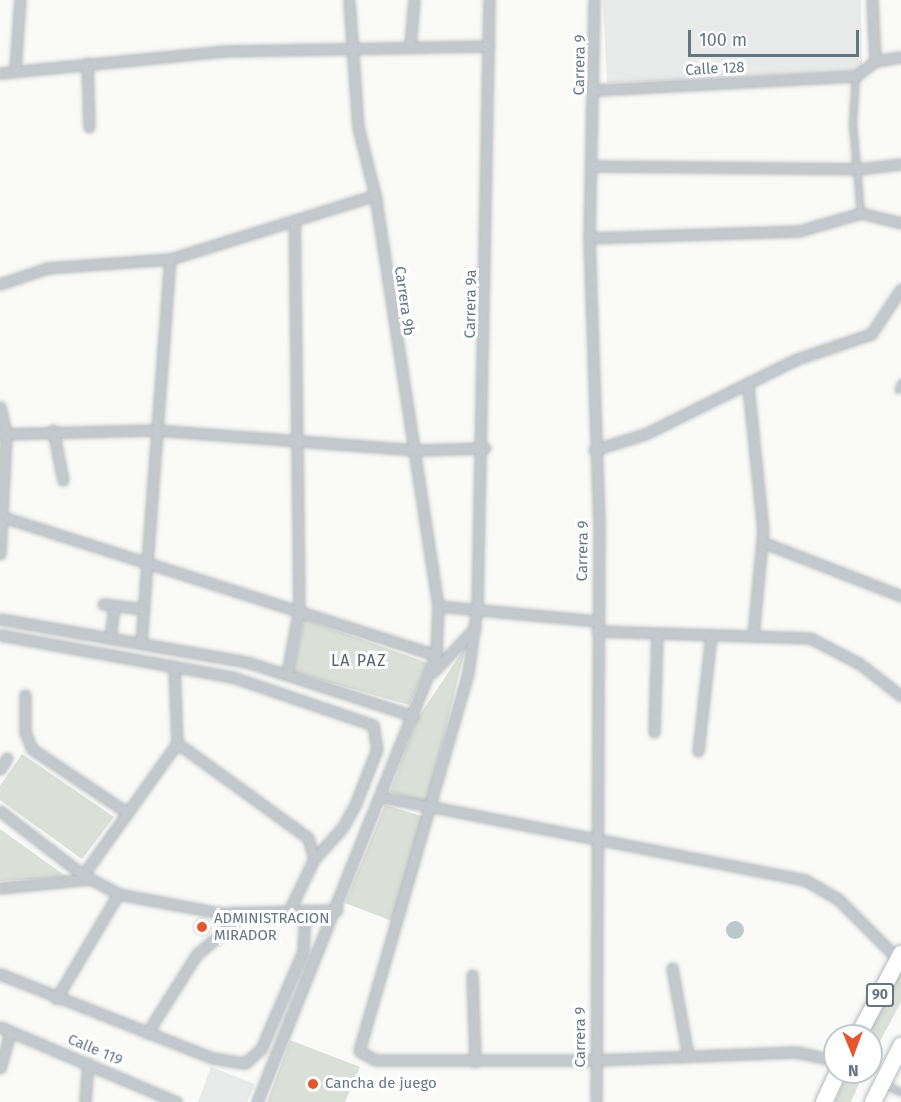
<!DOCTYPE html>
<html>
<head>
<meta charset="utf-8">
<style>
	body { margin:0 }
	#map { position:relative; width:901px; height:1102px; overflow:hidden; background:#fafaf8; font-family:"Fira Sans",sans-serif }
	div>[style] { position:absolute }
	[style*='--x'] { left:calc(var(--x)*1px); top:calc(var(--y)*1px); width:calc(var(--w)*1px); rotate:calc(var(--a)*1deg) }
	.built>* { inset:0; background:#e8e9e9 }
	.round { border-radius:50% }
	.green>* { inset:0; background:#dadfd7 }
	.water>* { inset:0; background:#bbc7cb }
	.roads { filter:drop-shadow(0 0 2px #b4b9bd) drop-shadow(0 0 2px #b4b9bd) }
	.lane>* { height:4.5px; margin:-2.25px; padding:0 2.25px; transform-origin:2.25px; border-radius:2.25px; background:#c3c8cc }
	.street>* { height:9px; margin:-4.5px; padding:0 4.5px; transform-origin:4.5px; border-radius:4.5px; background:#c3c8cc }
	.highway>* { height:16px; margin:-8px; padding:0 8px; transform-origin:8px; border-radius:8px; background:#fff }
	.dots>* { width:16px; height:16px; translate:-50% -50%; box-sizing:border-box; border:3px solid #fff; border-radius:50% }
	span { translate:-50% -50%; white-space:nowrap; text-align:center; line-height:1.15; -webkit-text-stroke:6px #fff; paint-order:stroke }
	.shield-label span { padding:2px 4px; background:#fff; border:2px solid; border-radius:4px; -webkit-text-stroke-width:0 }
	.shield-label { font-size:14px; color:#657683; font-weight:700 }
	.street-label { font-size:15px; color:#657683 }
	.poi-label { font-size:15px; color:#657683 }
	.left { translate:0 -50%; text-align:left }
	.neighbourhood-label { font-size:16px; color:#57646e; letter-spacing:1.5px }
	.north { position:absolute; left:823px; top:1024px; width:60px; height:60px; box-sizing:border-box; background:#fff; border:2px solid #c1c8cd; border-radius:50%; rotate:179deg; font-size:16px; font-weight:700; line-height:24px; text-align:center; color:#657683 }
	.north::after { content:''; display:block; margin:auto; width:21px; height:27px; background:#e4572e; clip-path:polygon(50% 0,100% 100%,50% 72%,0 100%) }
	.scale { position:absolute; left:688px; top:30px; width:171px; height:27px; box-sizing:border-box; border:3px solid #657683; border-top:0; padding-left:8px; font-size:18px; line-height:21px; white-space:nowrap; color:#657683; -webkit-text-stroke:4px #fff; paint-order:stroke }
</style>
</head>
<body>
<div id="map">
	<div class="built">
		<div style="clip-path:polygon(603px 0,861px 0,862px 71px,607px 83px)"></div>
		<div class="round" style="left:192px;top:917px;width:20px;height:20px"></div>
		<div style="clip-path:polygon(211px 1067px,255px 1084px,247px 1102px,198px 1102px)"></div>
	</div>
	<div class="green">
		<div style="clip-path:polygon(304px 619px,428px 663px,409px 705px,293px 672px)"></div>
		<div style="clip-path:polygon(466px 646px,427px 805px,390px 792px,417px 719px)"></div>
		<div style="clip-path:polygon(22px 754px,114px 817px,82px 859px,0 800px,0 786px)"></div>
		<div style="clip-path:polygon(385px 805px,425px 817px,392px 921px,345px 903px)"></div>
		<div style="clip-path:polygon(0 829px,67px 877px,0 881px)"></div>
		<div style="clip-path:polygon(901px 971px,901px 1002px,871px 1058px,871px 1036px,865px 1036px)"></div>
		<div style="clip-path:polygon(290px 1040px,360px 1067px,345px 1102px,267px 1102px)"></div>
		<div style="clip-path:polygon(848px 1072px,864px 1072px,851px 1102px,835px 1102px)"></div>
	</div>
	<div class="water">
		<div class="round" style="left:726px;top:921px;width:18px;height:18px"></div>
	</div>
	<div class="roads">
		<div class="lane">
			<div style="--x:856;--y:76;--w:48;--a:93.6"></div>
			<div style="--x:853;--y:124;--w:89;--a:84.9"></div>
			<div style="--x:898;--y:390;--w:8;--a:-67"></div>
			<div style="--x:885;--y:1084;--w:18;--a:27"></div>
		</div>
		<div class="street">
			<div style="--x:489;--y:0;--w:607;--a:91.13"></div>
			<div style="--x:477;--y:607;--w:67;--a:97.8"></div>
			<div style="--x:468;--y:673;--w:393;--a:106.1"></div>
			<div style="--x:359;--y:1051;--w:18;--a:29"></div>
			<div style="--x:375;--y:1060;--w:222;--a:0"></div>
			<div style="--x:597;--y:1060;--w:199;--a:-2.3"></div>
			<div style="--x:796;--y:1052;--w:40;--a:12"></div>
			<div style="--x:594;--y:0;--w:238;--a:91.2"></div>
			<div style="--x:589;--y:238;--w:290;--a:88"></div>
			<div style="--x:599;--y:528;--w:574;--a:90.3"></div>
			<div style="--x:872;--y:0;--w:61;--a:87.2"></div>
			<div style="--x:410;--y:46;--w:46;--a:-85"></div>
			<div style="--x:87;--y:63;--w:64;--a:88.2"></div>
			<div style="--x:15;--y:69;--w:69;--a:-85.9"></div>
			<div style="--x:0;--y:73;--w:226;--a:-5.6"></div>
			<div style="--x:225;--y:51;--w:264;--a:-1.1"></div>
			<div style="--x:595;--y:90;--w:261;--a:-3.1"></div>
			<div style="--x:856;--y:76;--w:24;--a:-38"></div>
			<div style="--x:875;--y:61;--w:26;--a:-9"></div>
			<div style="--x:591;--y:166;--w:268;--a:0.6"></div>
			<div style="--x:859;--y:169;--w:42;--a:-6.8"></div>
			<div style="--x:589;--y:238;--w:210;--a:-1.9"></div>
			<div style="--x:799;--y:231;--w:65;--a:-16.2"></div>
			<div style="--x:861;--y:213;--w:41;--a:14"></div>
			<div style="--x:0;--y:284;--w:50;--a:-18.8"></div>
			<div style="--x:47;--y:268;--w:123;--a:-4.2"></div>
			<div style="--x:170;--y:259;--w:215;--a:-17.3"></div>
			<div style="--x:748;--y:386;--w:145;--a:84.1"></div>
			<div style="--x:763;--y:530;--w:106;--a:95.4"></div>
			<div style="--x:0;--y:407;--w:28;--a:77"></div>
			<div style="--x:6;--y:434;--w:120;--a:92.9"></div>
			<div style="--x:53;--y:430;--w:51;--a:78.7"></div>
			<div style="--x:0;--y:434;--w:155;--a:-1.5"></div>
			<div style="--x:155;--y:430;--w:262;--a:4.4"></div>
			<div style="--x:416;--y:450;--w:69;--a:-1.7"></div>
			<div style="--x:594;--y:450;--w:53;--a:-17.4"></div>
			<div style="--x:645;--y:434;--w:169;--a:-26.3"></div>
			<div style="--x:797;--y:359;--w:78;--a:-18.7"></div>
			<div style="--x:871;--y:334;--w:54;--a:-56.3"></div>
			<div style="--x:3;--y:517;--w:454;--a:17.7"></div>
			<div style="--x:762;--y:542;--w:149;--a:21.2"></div>
			<div style="--x:103;--y:604;--w:41;--a:7"></div>
			<div style="--x:438;--y:606;--w:159;--a:5.4"></div>
			<div style="--x:0;--y:619;--w:251;--a:9.9"></div>
			<div style="--x:247;--y:662;--w:175;--a:18"></div>
			<div style="--x:597;--y:631;--w:213;--a:1.9"></div>
			<div style="--x:810;--y:638;--w:56;--a:27.5"></div>
			<div style="--x:860;--y:664;--w:52;--a:38"></div>
			<div style="--x:0;--y:635;--w:236;--a:10.3"></div>
			<div style="--x:232;--y:677;--w:149;--a:18.8"></div>
			<div style="--x:373;--y:725;--w:24;--a:81"></div>
			<div style="--x:377;--y:749;--w:60;--a:111.4"></div>
			<div style="--x:355;--y:805;--w:25;--a:119"></div>
			<div style="--x:343;--y:827;--w:43;--a:132.2"></div>
			<div style="--x:110;--y:638;--w:33;--a:-83"></div>
			<div style="--x:141;--y:643;--w:385;--a:-85.7"></div>
			<div style="--x:174;--y:666;--w:77;--a:87.8"></div>
			<div style="--x:177;--y:743;--w:162;--a:35.9"></div>
			<div style="--x:308;--y:838;--w:22;--a:74"></div>
			<div style="--x:314;--y:859;--w:58;--a:115.7"></div>
			<div style="--x:433;--y:672;--w:61;--a:-46.3"></div>
			<div style="--x:287;--y:673;--w:65;--a:-79.4"></div>
			<div style="--x:299;--y:609;--w:388;--a:-90.7"></div>
			<div style="--x:25;--y:695;--w:37;--a:90"></div>
			<div style="--x:25;--y:732;--w:18;--a:68"></div>
			<div style="--x:32;--y:749;--w:112;--a:33.7"></div>
			<div style="--x:654;--y:732;--w:99;--a:-88.3"></div>
			<div style="--x:698;--y:751;--w:117;--a:-83.6"></div>
			<div style="--x:0;--y:769;--w:13;--a:-58"></div>
			<div style="--x:382;--y:797;--w:431;--a:11.1"></div>
			<div style="--x:805;--y:880;--w:39;--a:30"></div>
			<div style="--x:839;--y:900;--w:83;--a:45"></div>
			<div style="--x:0;--y:811;--w:105;--a:37.6"></div>
			<div style="--x:83;--y:875;--w:40;--a:28"></div>
			<div style="--x:118;--y:894;--w:104;--a:10.6"></div>
			<div style="--x:220;--y:913;--w:117;--a:-1.5"></div>
			<div style="--x:83;--y:875;--w:162;--a:-54.5"></div>
			<div style="--x:0;--y:888;--w:90;--a:-5.7"></div>
			<div style="--x:672;--y:968;--w:89;--a:79.7"></div>
			<div style="--x:0;--y:974;--w:228;--a:21.6"></div>
			<div style="--x:212;--y:1058;--w:33;--a:9"></div>
			<div style="--x:245;--y:1063;--w:21;--a:-41"></div>
			<div style="--x:261;--y:1049;--w:107;--a:-66.8"></div>
			<div style="--x:303;--y:951;--w:41;--a:-87.2"></div>
			<div style="--x:472;--y:975;--w:87;--a:88"></div>
			<div style="--x:56;--y:999;--w:122;--a:-59.4"></div>
			<div style="--x:0;--y:1027;--w:192;--a:23"></div>
			<div style="--x:147;--y:1033;--w:93;--a:-57.7"></div>
			<div style="--x:197;--y:954;--w:64;--a:-39.9"></div>
			<div style="--x:0;--y:1068;--w:37;--a:-74"></div>
			<div style="--x:85;--y:1102;--w:39;--a:-86"></div>
			<div style="--x:257;--y:1102;--w:482;--a:-68.2"></div>
			<div style="--x:436;--y:655;--w:49;--a:-87.7"></div>
			<div style="--x:438;--y:606;--w:416;--a:-98.7"></div>
			<div style="--x:375;--y:195;--w:70;--a:-104"></div>
			<div style="--x:358;--y:127;--w:127;--a:-94.1"></div>
		</div>
		<div class="highway">
			<div style="--x:858;--y:1036;--w:93;--a:-62.3"></div>
			<div style="--x:824;--y:1102;--w:33;--a:-65"></div>
			<div style="--x:873;--y:1102;--w:63;--a:-63.4"></div>
		</div>
	</div>
	<div class="dots">
		<div style="left:202px;top:927px;background:#e4572e"></div>
		<div style="left:313px;top:1084px;background:#e4572e"></div>
	</div>
	<div class="shield-label">
		<span style="left:880px;top:995px">90</span>
	</div>
	<div class="street-label">
		<span style="left:580px;top:65px;rotate:-89deg">Carrera 9</span>
		<span style="left:715px;top:69px;rotate:-3deg">Calle 128</span>
		<span style="left:404px;top:301px;rotate:82deg">Carrera 9b</span>
		<span style="left:471px;top:304px;rotate:-89deg">Carrera 9a</span>
		<span style="left:583px;top:551px;rotate:-89deg">Carrera 9</span>
		<span style="left:581px;top:1037px;rotate:-90deg">Carrera 9</span>
		<span style="left:95px;top:1050px;rotate:23deg">Calle 119</span>
	</div>
	<div class="poi-label">
		<span class="left" style="left:214px;top:927px">ADMINISTRACION<br>MIRADOR</span>
		<span class="left" style="left:325px;top:1084px">Cancha de juego</span>
	</div>
	<div class="neighbourhood-label">
		<span style="left:359px;top:661px">LA PAZ</span>
	</div>
	<div class="north">N</div>
	<div class="scale">100 m</div>
</div>
</body>
</html>
